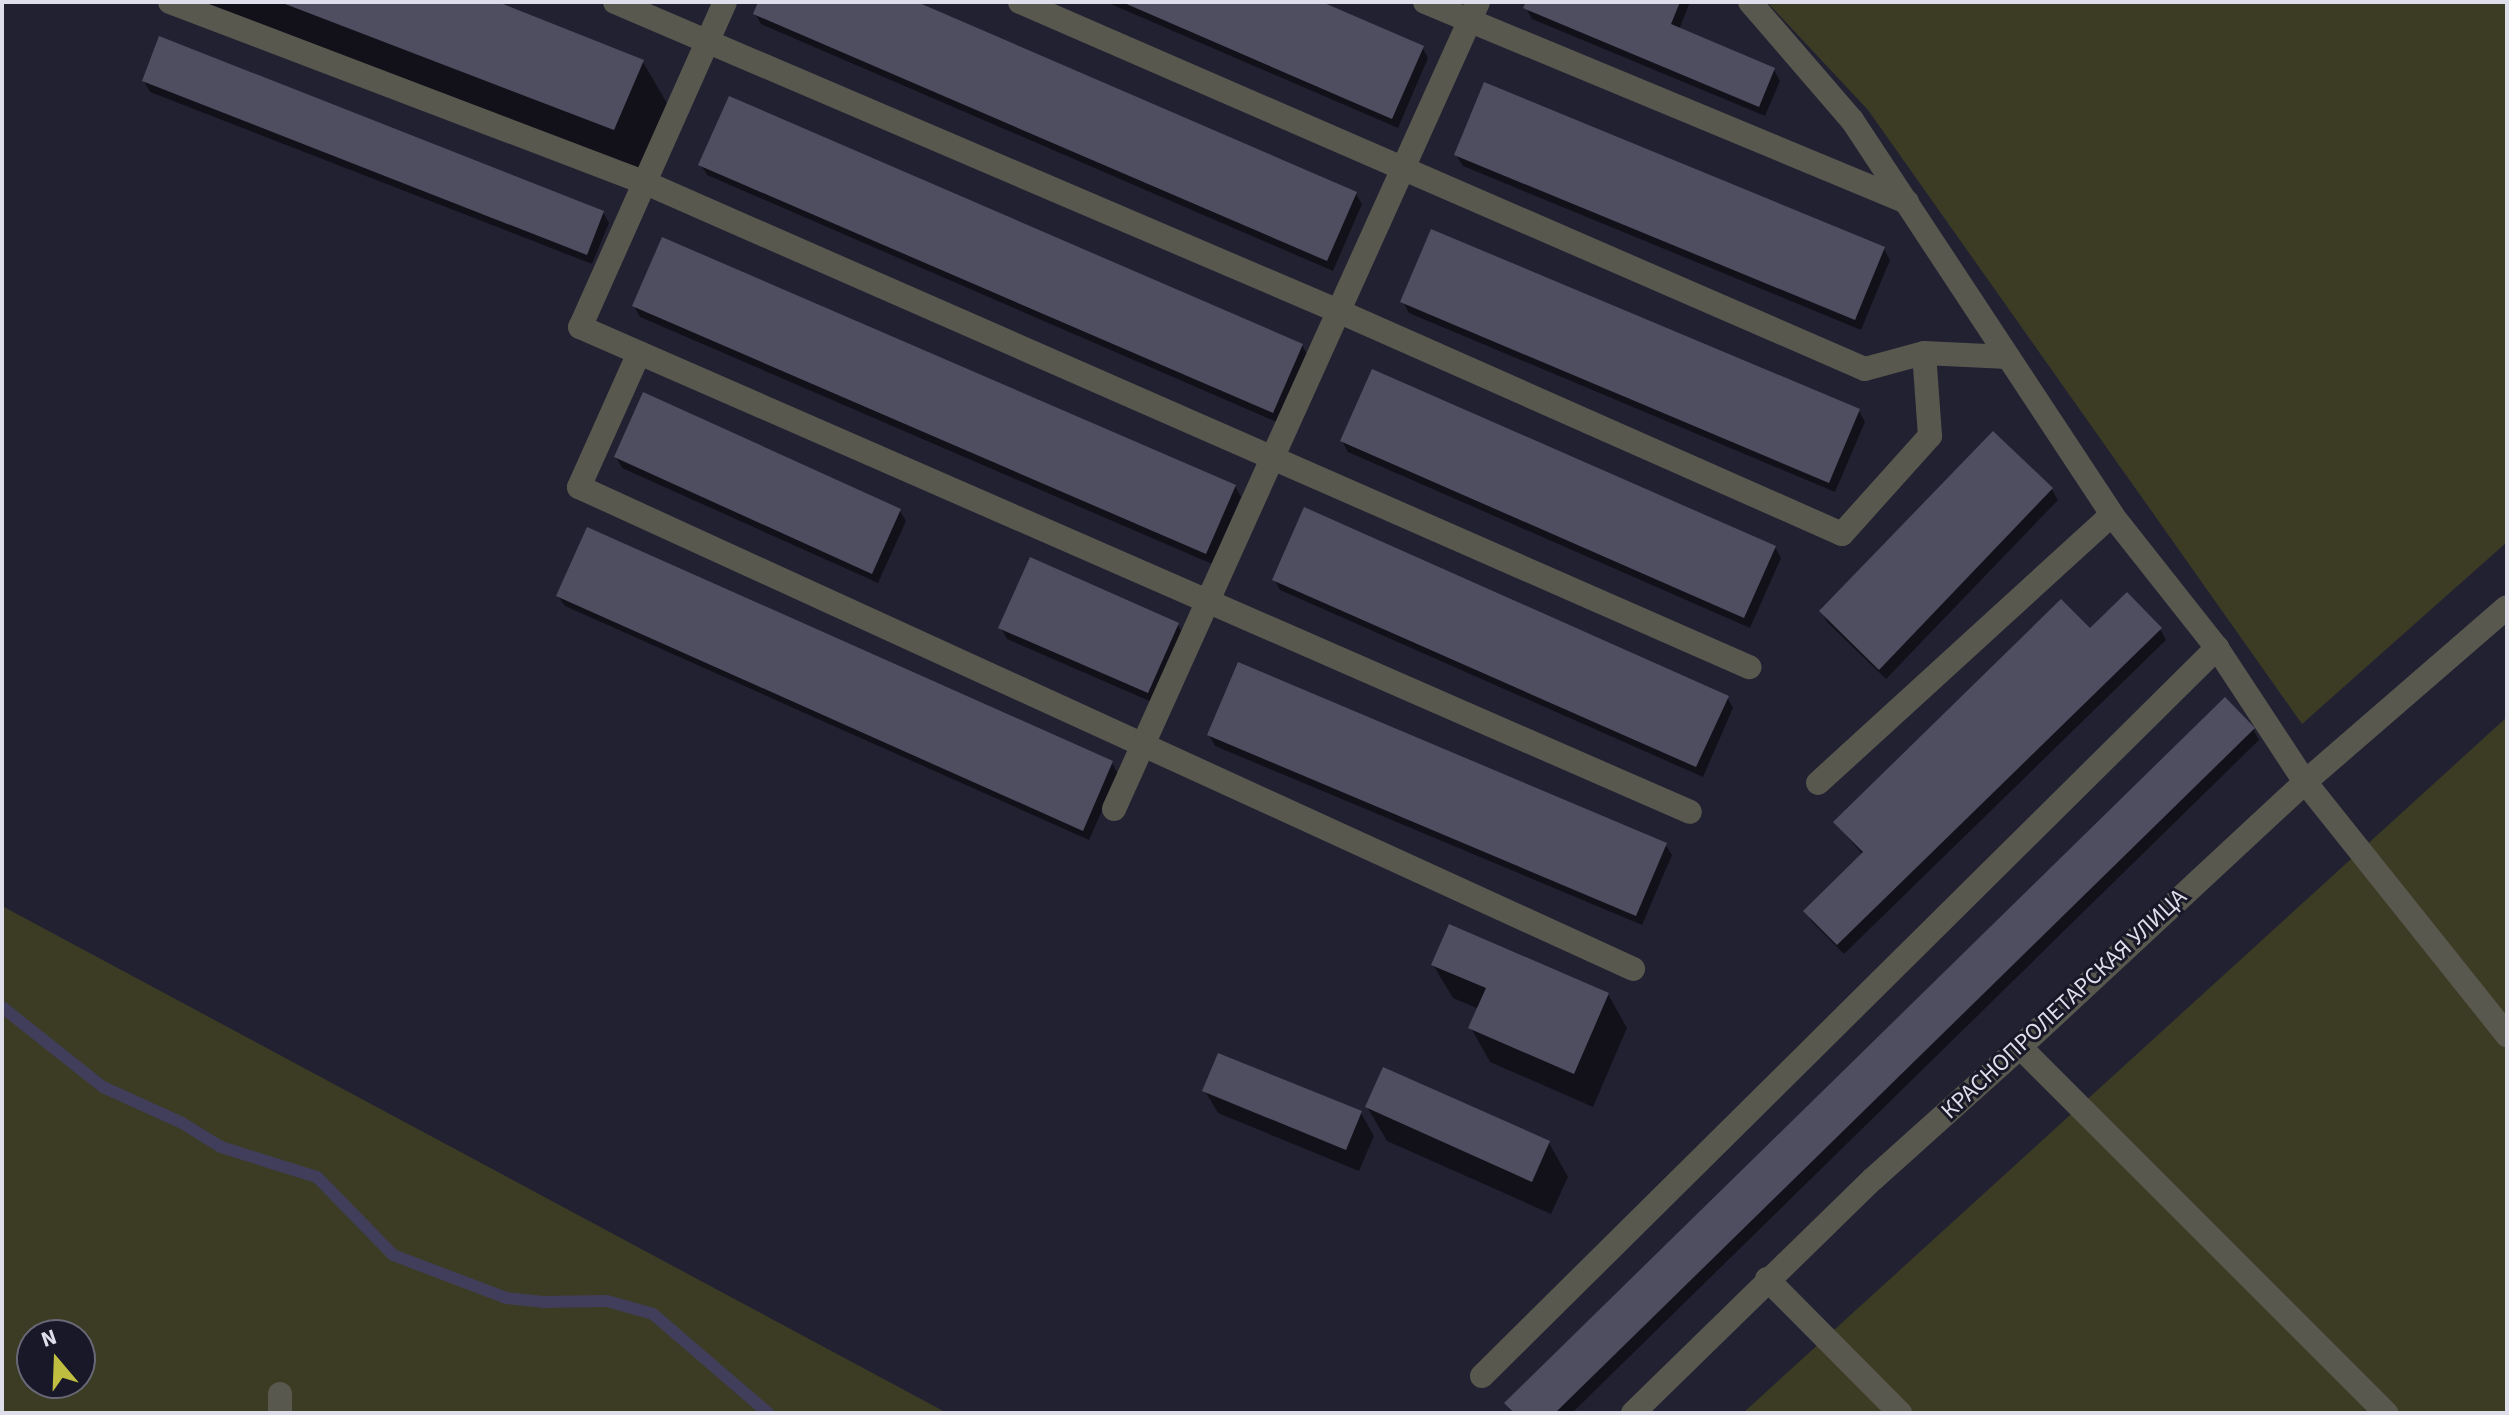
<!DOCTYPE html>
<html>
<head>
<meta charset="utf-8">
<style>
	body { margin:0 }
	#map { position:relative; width:2509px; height:1415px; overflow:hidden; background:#222132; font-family:"Source Sans 3",sans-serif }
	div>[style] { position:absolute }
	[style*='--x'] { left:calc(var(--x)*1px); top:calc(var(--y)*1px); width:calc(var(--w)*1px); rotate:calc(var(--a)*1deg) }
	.green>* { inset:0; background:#3c3c25 }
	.shadow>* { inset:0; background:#0007 }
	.stream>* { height:12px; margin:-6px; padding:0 6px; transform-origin:6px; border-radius:6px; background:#403e5a }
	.building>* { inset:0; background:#4f4e61 }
	.minor>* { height:24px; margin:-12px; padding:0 12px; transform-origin:12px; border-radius:12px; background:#58584f }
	span { translate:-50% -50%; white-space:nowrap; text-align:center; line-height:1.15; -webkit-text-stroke:6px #191828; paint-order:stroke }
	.street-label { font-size:24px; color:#dfdfeb }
	.frame { position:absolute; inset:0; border:4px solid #dfdfeb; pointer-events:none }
	.north { position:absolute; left:16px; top:1319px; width:80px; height:80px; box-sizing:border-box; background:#191828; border:2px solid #686876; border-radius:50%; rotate:341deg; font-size:22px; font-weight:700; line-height:32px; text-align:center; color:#dfdfeb }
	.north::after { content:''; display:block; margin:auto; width:28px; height:36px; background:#bfbe41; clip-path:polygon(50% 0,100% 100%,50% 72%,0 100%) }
</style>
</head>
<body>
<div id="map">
	<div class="green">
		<div style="clip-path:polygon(1767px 2px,2507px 2px,2507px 542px,2302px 724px,1868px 110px)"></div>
		<div style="clip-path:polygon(2507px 717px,2507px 1413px,1743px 1413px)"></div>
		<div style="clip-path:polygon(evenodd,2px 906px,947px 1413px,2px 1413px,2px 906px,32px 1335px,80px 1335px,80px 1383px,32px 1383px,32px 1335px)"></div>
	</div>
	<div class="shadow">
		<div style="clip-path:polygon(194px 2px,493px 2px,643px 62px,668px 105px,638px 172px)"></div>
		<div style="clip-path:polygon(760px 2px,912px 2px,1356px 194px,1362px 204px,1333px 271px,761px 24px,755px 13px)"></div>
		<div style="clip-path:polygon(1106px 2px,1317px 2px,1422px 47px,1428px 58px,1398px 128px)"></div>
		<div style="clip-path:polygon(1528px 2px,1690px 2px,1679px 30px,1774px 70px,1780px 81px,1765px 116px,1532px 19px,1526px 8px)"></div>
		<div style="clip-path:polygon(144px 81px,603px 212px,609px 223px,592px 264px,150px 92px)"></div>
		<div style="clip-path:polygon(1456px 155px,1884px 249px,1890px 260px,1861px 330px,1463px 166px)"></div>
		<div style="clip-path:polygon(701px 165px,1302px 345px,1308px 356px,1279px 423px,707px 175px)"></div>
		<div style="clip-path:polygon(1403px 302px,1859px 411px,1865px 422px,1835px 492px,1409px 313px)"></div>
		<div style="clip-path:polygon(634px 306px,1235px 486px,1241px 497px,1212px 564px,640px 317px)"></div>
		<div style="clip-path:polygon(1993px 433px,2052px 490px,2058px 500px,1886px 679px,1827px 622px,1821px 611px)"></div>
		<div style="clip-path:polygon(1342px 441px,1775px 547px,1781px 558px,1750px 628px,1348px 452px)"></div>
		<div style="clip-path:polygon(616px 457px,900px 511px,906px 521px,878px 583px,622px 468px)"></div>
		<div style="clip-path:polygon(1274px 579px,1727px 697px,1733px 708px,1703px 777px,1280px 590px)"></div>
		<div style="clip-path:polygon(558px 596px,1112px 763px,1118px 774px,1089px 840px,565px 606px)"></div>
		<div style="clip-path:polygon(1178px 625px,1184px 636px,1154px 703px,1007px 639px,1001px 628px)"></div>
		<div style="clip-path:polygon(2160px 629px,2166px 640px,1844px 954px,1812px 922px,1806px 911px,1863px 855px,1835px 822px)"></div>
		<div style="clip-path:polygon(2253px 729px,2259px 740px,1572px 1413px,1512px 1413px,1506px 1403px)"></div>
		<div style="clip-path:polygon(1209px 735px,1665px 844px,1672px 855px,1642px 925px,1215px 746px)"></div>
		<div style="clip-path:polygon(1433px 965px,1608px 994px,1627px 1028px,1593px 1107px,1490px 1062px,1471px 1028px,1479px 1009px,1453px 998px)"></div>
		<div style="clip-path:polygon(1205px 1091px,1361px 1113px,1374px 1136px,1359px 1171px,1218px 1113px)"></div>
		<div style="clip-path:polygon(1367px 1107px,1549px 1143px,1568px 1177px,1551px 1214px,1387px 1141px)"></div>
	</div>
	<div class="stream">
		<div style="--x:2;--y:1007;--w:129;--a:38.4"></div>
		<div style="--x:103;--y:1087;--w:87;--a:24.5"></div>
		<div style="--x:182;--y:1123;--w:46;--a:31.6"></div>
		<div style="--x:221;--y:1147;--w:101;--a:17.4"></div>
		<div style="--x:317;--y:1177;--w:109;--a:45.7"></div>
		<div style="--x:393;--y:1255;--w:121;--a:20.8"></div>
		<div style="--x:506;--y:1298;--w:37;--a:6"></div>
		<div style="--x:543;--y:1302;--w:64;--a:-0.9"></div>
		<div style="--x:607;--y:1301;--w:48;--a:15.8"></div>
		<div style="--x:653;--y:1314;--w:152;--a:40.7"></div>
	</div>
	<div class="building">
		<div style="clip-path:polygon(280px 2px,498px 2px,644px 60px,614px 130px)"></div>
		<div style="clip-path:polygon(758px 2px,917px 2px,1357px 192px,1327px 261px,753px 14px)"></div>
		<div style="clip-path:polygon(1122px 2px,1322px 2px,1424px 46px,1392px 119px)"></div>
		<div style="clip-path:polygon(1526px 2px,1680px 2px,1671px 24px,1775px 68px,1759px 107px,1523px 8px)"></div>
		<div style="clip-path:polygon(159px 36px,604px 211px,587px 255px,142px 81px)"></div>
		<div style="clip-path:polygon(1484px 82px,1885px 247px,1855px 320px,1454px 155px)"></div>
		<div style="clip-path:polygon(729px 96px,1303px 344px,1273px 413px,698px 165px)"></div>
		<div style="clip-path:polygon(1431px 229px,1860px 409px,1829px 483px,1400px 302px)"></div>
		<div style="clip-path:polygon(662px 237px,1236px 485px,1206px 554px,632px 306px)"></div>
		<div style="clip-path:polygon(1372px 369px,1776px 546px,1744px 618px,1340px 441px)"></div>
		<div style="clip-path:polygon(643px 392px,901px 509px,872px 574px,614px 457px)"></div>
		<div style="clip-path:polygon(1993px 431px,2053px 488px,1879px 670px,1819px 611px)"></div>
		<div style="clip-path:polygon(1304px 507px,1729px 696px,1696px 767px,1272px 580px)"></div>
		<div style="clip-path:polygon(587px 527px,1113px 761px,1083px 831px,556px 596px)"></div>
		<div style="clip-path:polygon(1030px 557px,1179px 623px,1148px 693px,998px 628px)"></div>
		<div style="clip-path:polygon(2127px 592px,2162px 628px,1837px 945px,1803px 911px,1863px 852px,1833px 822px,2061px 599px,2090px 628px)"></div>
		<div style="clip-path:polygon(1238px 662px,1667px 843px,1636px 916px,1207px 735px)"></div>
		<div style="clip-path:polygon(2225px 697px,2255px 728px,1555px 1413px,1514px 1413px,1504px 1403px)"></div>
		<div style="clip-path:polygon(1449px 924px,1609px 993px,1574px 1074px,1468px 1028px,1486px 988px,1431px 965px)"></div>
		<div style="clip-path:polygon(1218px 1053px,1362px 1111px,1346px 1150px,1202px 1091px)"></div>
		<div style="clip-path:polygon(1383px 1067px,1550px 1141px,1532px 1182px,1365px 1107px)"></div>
	</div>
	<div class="minor">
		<div style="--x:170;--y:2;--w:509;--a:20.82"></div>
		<div style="--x:646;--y:183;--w:1205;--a:23.69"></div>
		<div style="--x:615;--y:2;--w:786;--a:23.14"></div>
		<div style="--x:1338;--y:311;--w:551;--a:23.87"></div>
		<div style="--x:1842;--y:534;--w:132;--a:-48.1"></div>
		<div style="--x:1930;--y:436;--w:83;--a:-94.1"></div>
		<div style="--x:725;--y:2;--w:356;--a:114"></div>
		<div style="--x:580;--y:327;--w:1211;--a:23.6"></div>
		<div style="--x:1020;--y:2;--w:921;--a:23.48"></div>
		<div style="--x:1865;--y:369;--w:61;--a:-15.2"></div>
		<div style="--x:1924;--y:353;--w:84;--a:2.7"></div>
		<div style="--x:1425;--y:2;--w:522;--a:22.54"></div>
		<div style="--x:1750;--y:2;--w:156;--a:49.2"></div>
		<div style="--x:1852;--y:120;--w:473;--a:56.6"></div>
		<div style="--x:2112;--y:515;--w:169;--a:51.7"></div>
		<div style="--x:2217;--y:648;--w:160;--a:56.7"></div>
		<div style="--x:2305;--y:782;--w:324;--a:51.4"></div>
		<div style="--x:639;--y:353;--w:147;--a:114.1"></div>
		<div style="--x:579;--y:487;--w:1159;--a:24.57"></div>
		<div style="--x:1818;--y:783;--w:398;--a:-42.4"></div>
		<div style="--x:1114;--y:809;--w:885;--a:-65.72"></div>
		<div style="--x:2020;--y:1047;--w:518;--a:45"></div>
		<div style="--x:1767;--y:1279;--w:189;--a:45.2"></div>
		<div style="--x:1482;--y:1376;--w:1035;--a:-44.73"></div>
		<div style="--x:280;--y:1413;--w:19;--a:-90"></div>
		<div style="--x:1633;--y:1413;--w:335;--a:-44.3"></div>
		<div style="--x:1873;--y:1179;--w:198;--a:-41.9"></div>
		<div style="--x:2020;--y:1047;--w:389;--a:-42.9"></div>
		<div style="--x:2305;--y:782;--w:267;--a:-40.9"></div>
	</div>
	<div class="street-label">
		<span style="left:2064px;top:1004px;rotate:-43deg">КРАСНОПРОЛЕТАРСКАЯ УЛИЦА</span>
	</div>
	<div class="frame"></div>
	<div class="north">N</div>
</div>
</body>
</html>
